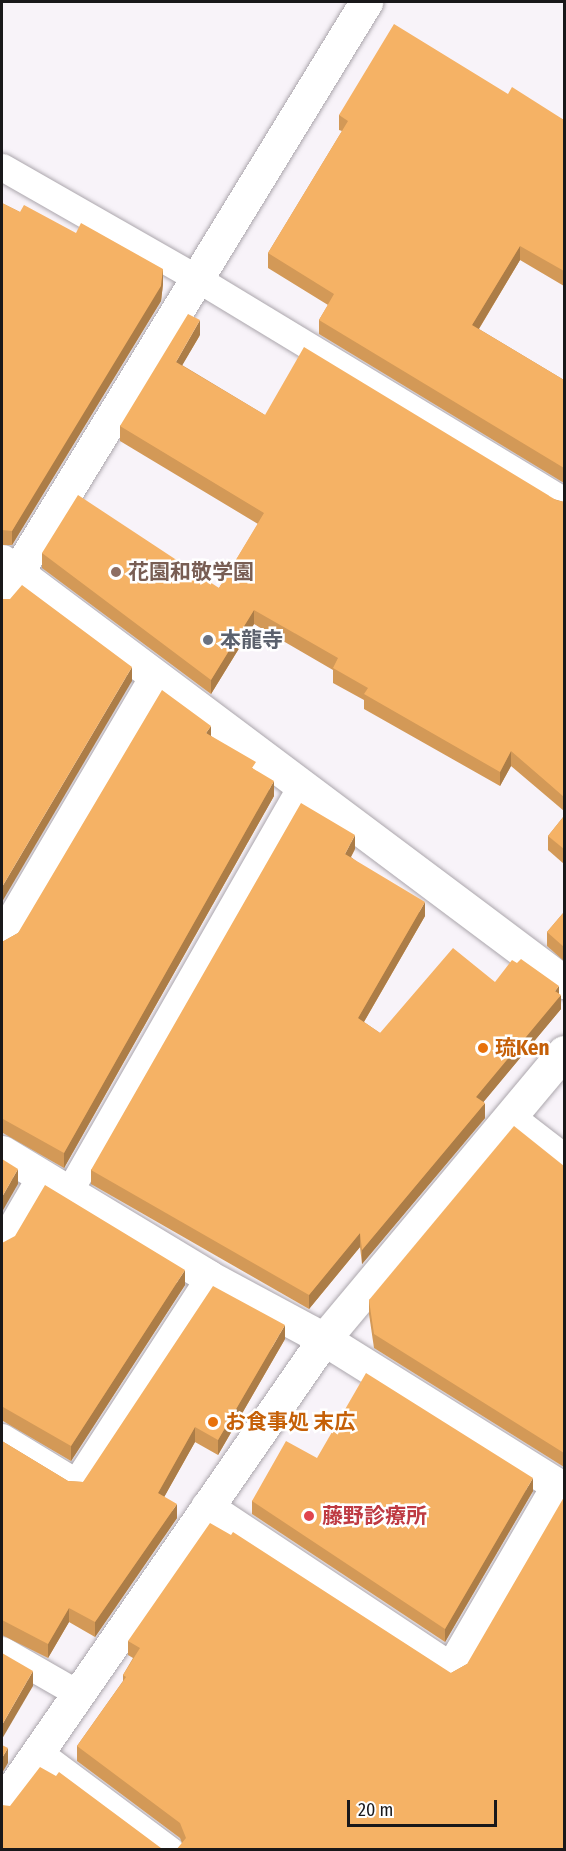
<!DOCTYPE html>
<html>
<head>
<meta charset="utf-8">
<style>
	body { margin:0 }
	#map { position:relative; width:566px; height:1851px; overflow:hidden; background:#f8f3f9; font-family:"Fira Sans Condensed","Noto Sans JP",sans-serif }
	div>[style] { position:absolute }
	[style*='--x'] { left:calc(var(--x)*1px); top:calc(var(--y)*1px); width:calc(var(--w)*1px); rotate:calc(var(--a)*1deg) }
	.roads { filter:drop-shadow(0 0 2px #aba6ac) drop-shadow(0 0 2px #aba6ac) }
	.lane>* { height:27px; margin:-13.5px; padding:0 13.5px; transform-origin:13.5px; border-radius:13.5px; background:#fff }
	.street>* { height:33px; margin:-16.5px; padding:0 16.5px; transform-origin:16.5px; border-radius:16.5px; background:#fff }
	.wall>* { inset:0; background:#d39957 }
	.shaded-wall>* { inset:0; background:#ac7d47 }
	.building>* { inset:0; background:#f5b265 }
	.dots>* { width:16px; height:16px; translate:-50% -50%; box-sizing:border-box; border:3px solid #fff; border-radius:50% }
	span { translate:-50% -50%; white-space:nowrap; text-align:center; line-height:1.15; -webkit-text-stroke:5px #fff; paint-order:stroke }
	.education-label { font-size:21px; color:#785e54; font-weight:700 }
	.left { translate:0 -50%; text-align:left }
	.worship-label { font-size:21px; color:#5b616d; font-weight:700 }
	.food-label { font-size:21px; color:#c56008; font-weight:700 }
	.health-label { font-size:21px; color:#be3a42; font-weight:700 }
	.frame { position:absolute; inset:0; border:3px solid #19181a; pointer-events:none }
	.scale { position:absolute; left:347px; top:1800px; width:150px; height:27px; box-sizing:border-box; border:3px solid #19181a; border-top:0; padding-left:8px; font-size:18px; line-height:21px; white-space:nowrap; color:#19181a; -webkit-text-stroke:4px #fff; paint-order:stroke }
</style>
</head>
<body>
<div id="map">
	<div class="roads">
		<div class="lane">
			<div style="--x:2;--y:167;--w:226;--a:29.7"></div>
			<div style="--x:198;--y:279;--w:428;--a:31.2"></div>
			<div style="--x:511;--y:1116;--w:67;--a:37.7"></div>
			<div style="--x:68;--y:1193;--w:469;--a:-60.2"></div>
			<div style="--x:2;--y:1242;--w:75;--a:-59.7"></div>
			<div style="--x:2;--y:1437;--w:87;--a:31.3"></div>
			<div style="--x:76;--y:1482;--w:244;--a:-57"></div>
			<div style="--x:2;--y:1650;--w:86;--a:29.8"></div>
			<div style="--x:37;--y:1751;--w:166;--a:36.7"></div>
		</div>
		<div class="street">
			<div style="--x:2;--y:561;--w:702;--a:36.84"></div>
			<div style="--x:2;--y:597;--w:698;--a:-58.54"></div>
			<div style="--x:2;--y:938;--w:303;--a:-59.5"></div>
			<div style="--x:2;--y:1152;--w:242;--a:31.1"></div>
			<div style="--x:209;--y:1277;--w:131;--a:28.3"></div>
			<div style="--x:324;--y:1339;--w:283;--a:32"></div>
			<div style="--x:207;--y:1507;--w:293;--a:33.6"></div>
			<div style="--x:451;--y:1669;--w:213;--a:-59.8"></div>
			<div style="--x:2;--y:1804;--w:566;--a:-55.3"></div>
			<div style="--x:324;--y:1339;--w:374;--a:-50.1"></div>
		</div>
	</div>
	<div class="wall">
		<div style="clip-path:polygon(508px 94px,564px 120px,564px 286px,520px 260px,479px 329px,564px 380px,564px 483px,319px 334px,319px 320px,328px 305px,268px 268px,268px 253px,342px 131px,339px 130px,339px 115px)"></div>
		<div style="clip-path:polygon(2px 203px,163px 284px,161px 301px,12px 545px,2px 545px)"></div>
		<div style="clip-path:polygon(200px 335px,182px 365px,265px 415px,564px 502px,564px 811px,511px 766px,500px 786px,364px 709px,364px 700px,333px 683px,333px 670px,254px 624px,211px 694px,42px 568px,42px 553px,219px 588px,258px 524px,120px 441px,120px 426px)"></div>
		<div style="clip-path:polygon(211px 736px,256px 771px,274px 796px,64px 1168px,3px 1133px,2px 942px,18px 933px)"></div>
		<div style="clip-path:polygon(564px 816px,564px 864px,548px 850px,548px 836px)"></div>
		<div style="clip-path:polygon(355px 849px,351px 857px,425px 916px,364px 1022px,380px 1033px,495px 982px,559px 994px,561px 1009px,483px 1102px,485px 1118px,362px 1264px,360px 1247px,309px 1309px,91px 1184px,91px 1170px)"></div>
		<div style="clip-path:polygon(564px 912px,564px 961px,547px 946px,547px 932px)"></div>
		<div style="clip-path:polygon(564px 1166px,564px 1467px,374px 1348px,369px 1314px,369px 1300px)"></div>
		<div style="clip-path:polygon(2px 1243px,185px 1285px,71px 1461px,3px 1421px,2px 1422px)"></div>
		<div style="clip-path:polygon(285px 1339px,218px 1455px,195px 1442px,164px 1497px,177px 1518px,95px 1637px,69px 1622px,48px 1658px,2px 1635px,2px 1441px,68px 1481px,83px 1482px)"></div>
		<div style="clip-path:polygon(317px 1458px,533px 1491px,445px 1642px,252px 1514px,252px 1501px)"></div>
		<div style="clip-path:polygon(128px 1641px,451px 1673px,467px 1664px,564px 1850px,182px 1843px,180px 1838px,77px 1761px,77px 1746px,123px 1681px,123px 1675px,133px 1658px,128px 1655px)"></div>
	</div>
	<div class="shaded-wall">
		<div style="clip-path:polygon(520px 246px,520px 260px,472px 340px,472px 325px)"></div>
		<div style="clip-path:polygon(163px 269px,163px 284px,161px 301px,12px 545px,12px 531px)"></div>
		<div style="clip-path:polygon(200px 320px,200px 335px,176px 376px,176px 362px)"></div>
		<div style="clip-path:polygon(254px 610px,254px 624px,211px 694px,211px 680px)"></div>
		<div style="clip-path:polygon(132px 667px,132px 681px,2px 902px,2px 887px)"></div>
		<div style="clip-path:polygon(211px 726px,211px 741px,206px 733px)"></div>
		<div style="clip-path:polygon(511px 751px,511px 766px,500px 786px,500px 772px)"></div>
		<div style="clip-path:polygon(274px 781px,274px 796px,64px 1168px,64px 1153px)"></div>
		<div style="clip-path:polygon(355px 835px,355px 849px,345px 868px,345px 854px)"></div>
		<div style="clip-path:polygon(425px 902px,425px 916px,358px 1032px,358px 1018px)"></div>
		<div style="clip-path:polygon(559px 986px,559px 997px,561px 995px,561px 1009px,476px 1111px,476px 1097px,555px 991px)"></div>
		<div style="clip-path:polygon(485px 1103px,485px 1118px,362px 1264px,362px 1250px)"></div>
		<div style="clip-path:polygon(2px 1119px,3px 1119px,3px 1133px,2px 1134px)"></div>
		<div style="clip-path:polygon(18px 1169px,18px 1184px,2px 1212px,2px 1197px)"></div>
		<div style="clip-path:polygon(360px 1233px,360px 1247px,309px 1309px,309px 1295px)"></div>
		<div style="clip-path:polygon(185px 1270px,185px 1285px,71px 1461px,71px 1446px)"></div>
		<div style="clip-path:polygon(285px 1325px,285px 1339px,218px 1455px,218px 1440px)"></div>
		<div style="clip-path:polygon(3px 1407px,3px 1421px,2px 1422px,2px 1408px)"></div>
		<div style="clip-path:polygon(195px 1427px,195px 1442px,158px 1508px,158px 1493px)"></div>
		<div style="clip-path:polygon(533px 1478px,533px 1491px,445px 1642px,445px 1629px)"></div>
		<div style="clip-path:polygon(177px 1504px,177px 1518px,95px 1637px,95px 1622px)"></div>
		<div style="clip-path:polygon(69px 1608px,69px 1622px,48px 1658px,48px 1644px)"></div>
		<div style="clip-path:polygon(2px 1620px,3px 1620px,3px 1634px,2px 1635px)"></div>
		<div style="clip-path:polygon(33px 1671px,33px 1686px,2px 1739px,2px 1725px)"></div>
		<div style="clip-path:polygon(8px 1748px,8px 1763px,2px 1773px,2px 1758px)"></div>
	</div>
	<div class="building">
		<div style="clip-path:polygon(394px 24px,508px 94px,512px 87px,564px 120px,564px 271px,520px 246px,472px 325px,564px 380px,564px 468px,319px 320px,334px 294px,268px 253px,348px 121px,339px 115px)"></div>
		<div style="clip-path:polygon(2px 203px,20px 212px,24px 205px,76px 233px,81px 223px,163px 269px,161px 286px,12px 531px,2px 530px)"></div>
		<div style="clip-path:polygon(188px 314px,200px 320px,176px 362px,265px 415px,304px 347px,556px 500px,564px 502px,564px 797px,511px 751px,500px 772px,364px 694px,368px 688px,333px 668px,338px 658px,254px 610px,211px 680px,42px 553px,78px 495px,219px 588px,264px 513px,120px 426px)"></div>
		<div style="clip-path:polygon(22px 585px,132px 667px,2px 887px,2px 599px,10px 599px)"></div>
		<div style="clip-path:polygon(162px 690px,211px 726px,206px 733px,256px 762px,252px 768px,274px 781px,64px 1153px,3px 1119px,2px 1119px,2px 942px,18px 933px)"></div>
		<div style="clip-path:polygon(301px 803px,355px 835px,345px 854px,425px 902px,358px 1018px,380px 1033px,453px 948px,495px 982px,512px 960px,517px 963px,521px 959px,559px 986px,555px 991px,561px 995px,476px 1097px,485px 1103px,362px 1250px,360px 1233px,309px 1295px,91px 1170px)"></div>
		<div style="clip-path:polygon(564px 816px,564px 849px,548px 836px)"></div>
		<div style="clip-path:polygon(564px 912px,564px 947px,547px 932px)"></div>
		<div style="clip-path:polygon(514px 1126px,564px 1166px,564px 1453px,374px 1334px,369px 1300px)"></div>
		<div style="clip-path:polygon(2px 1159px,18px 1169px,2px 1197px)"></div>
		<div style="clip-path:polygon(45px 1185px,185px 1270px,71px 1446px,3px 1407px,2px 1408px,2px 1243px,15px 1236px)"></div>
		<div style="clip-path:polygon(213px 1286px,285px 1325px,218px 1440px,195px 1427px,158px 1493px,177px 1504px,95px 1622px,69px 1608px,48px 1644px,2px 1620px,2px 1441px,68px 1481px,83px 1482px)"></div>
		<div style="clip-path:polygon(366px 1373px,533px 1478px,445px 1629px,252px 1501px,286px 1441px,317px 1458px)"></div>
		<div style="clip-path:polygon(564px 1497px,564px 1850px,176px 1850px,186px 1838px,180px 1823px,77px 1746px,126px 1677px,123px 1675px,140px 1648px,128px 1641px,210px 1523px,231px 1535px,233px 1532px,451px 1673px,467px 1664px)"></div>
		<div style="clip-path:polygon(2px 1653px,33px 1671px,2px 1725px)"></div>
		<div style="clip-path:polygon(2px 1745px,8px 1748px,2px 1758px)"></div>
		<div style="clip-path:polygon(40px 1767px,56px 1776px,59px 1772px,161px 1848px,171px 1850px,2px 1850px,2px 1805px,10px 1806px)"></div>
	</div>
	<div class="dots">
		<div style="left:116px;top:572px;background:#8d6e63"></div>
		<div style="left:208px;top:640px;background:#6b7280"></div>
		<div style="left:483px;top:1048px;background:#e8710a"></div>
		<div style="left:213px;top:1422px;background:#e8710a"></div>
		<div style="left:309px;top:1516px;background:#e0444e"></div>
	</div>
	<div class="education-label">
		<span class="left" style="left:128px;top:572px">花園和敬学園</span>
	</div>
	<div class="worship-label">
		<span class="left" style="left:220px;top:640px">本龍寺</span>
	</div>
	<div class="food-label">
		<span class="left" style="left:495px;top:1048px">琉Ken</span>
		<span class="left" style="left:225px;top:1422px">お食事処 末広</span>
	</div>
	<div class="health-label">
		<span class="left" style="left:322px;top:1516px">藤野診療所</span>
	</div>
	<div class="frame"></div>
	<div class="scale">20 m</div>
</div>
</body>
</html>
